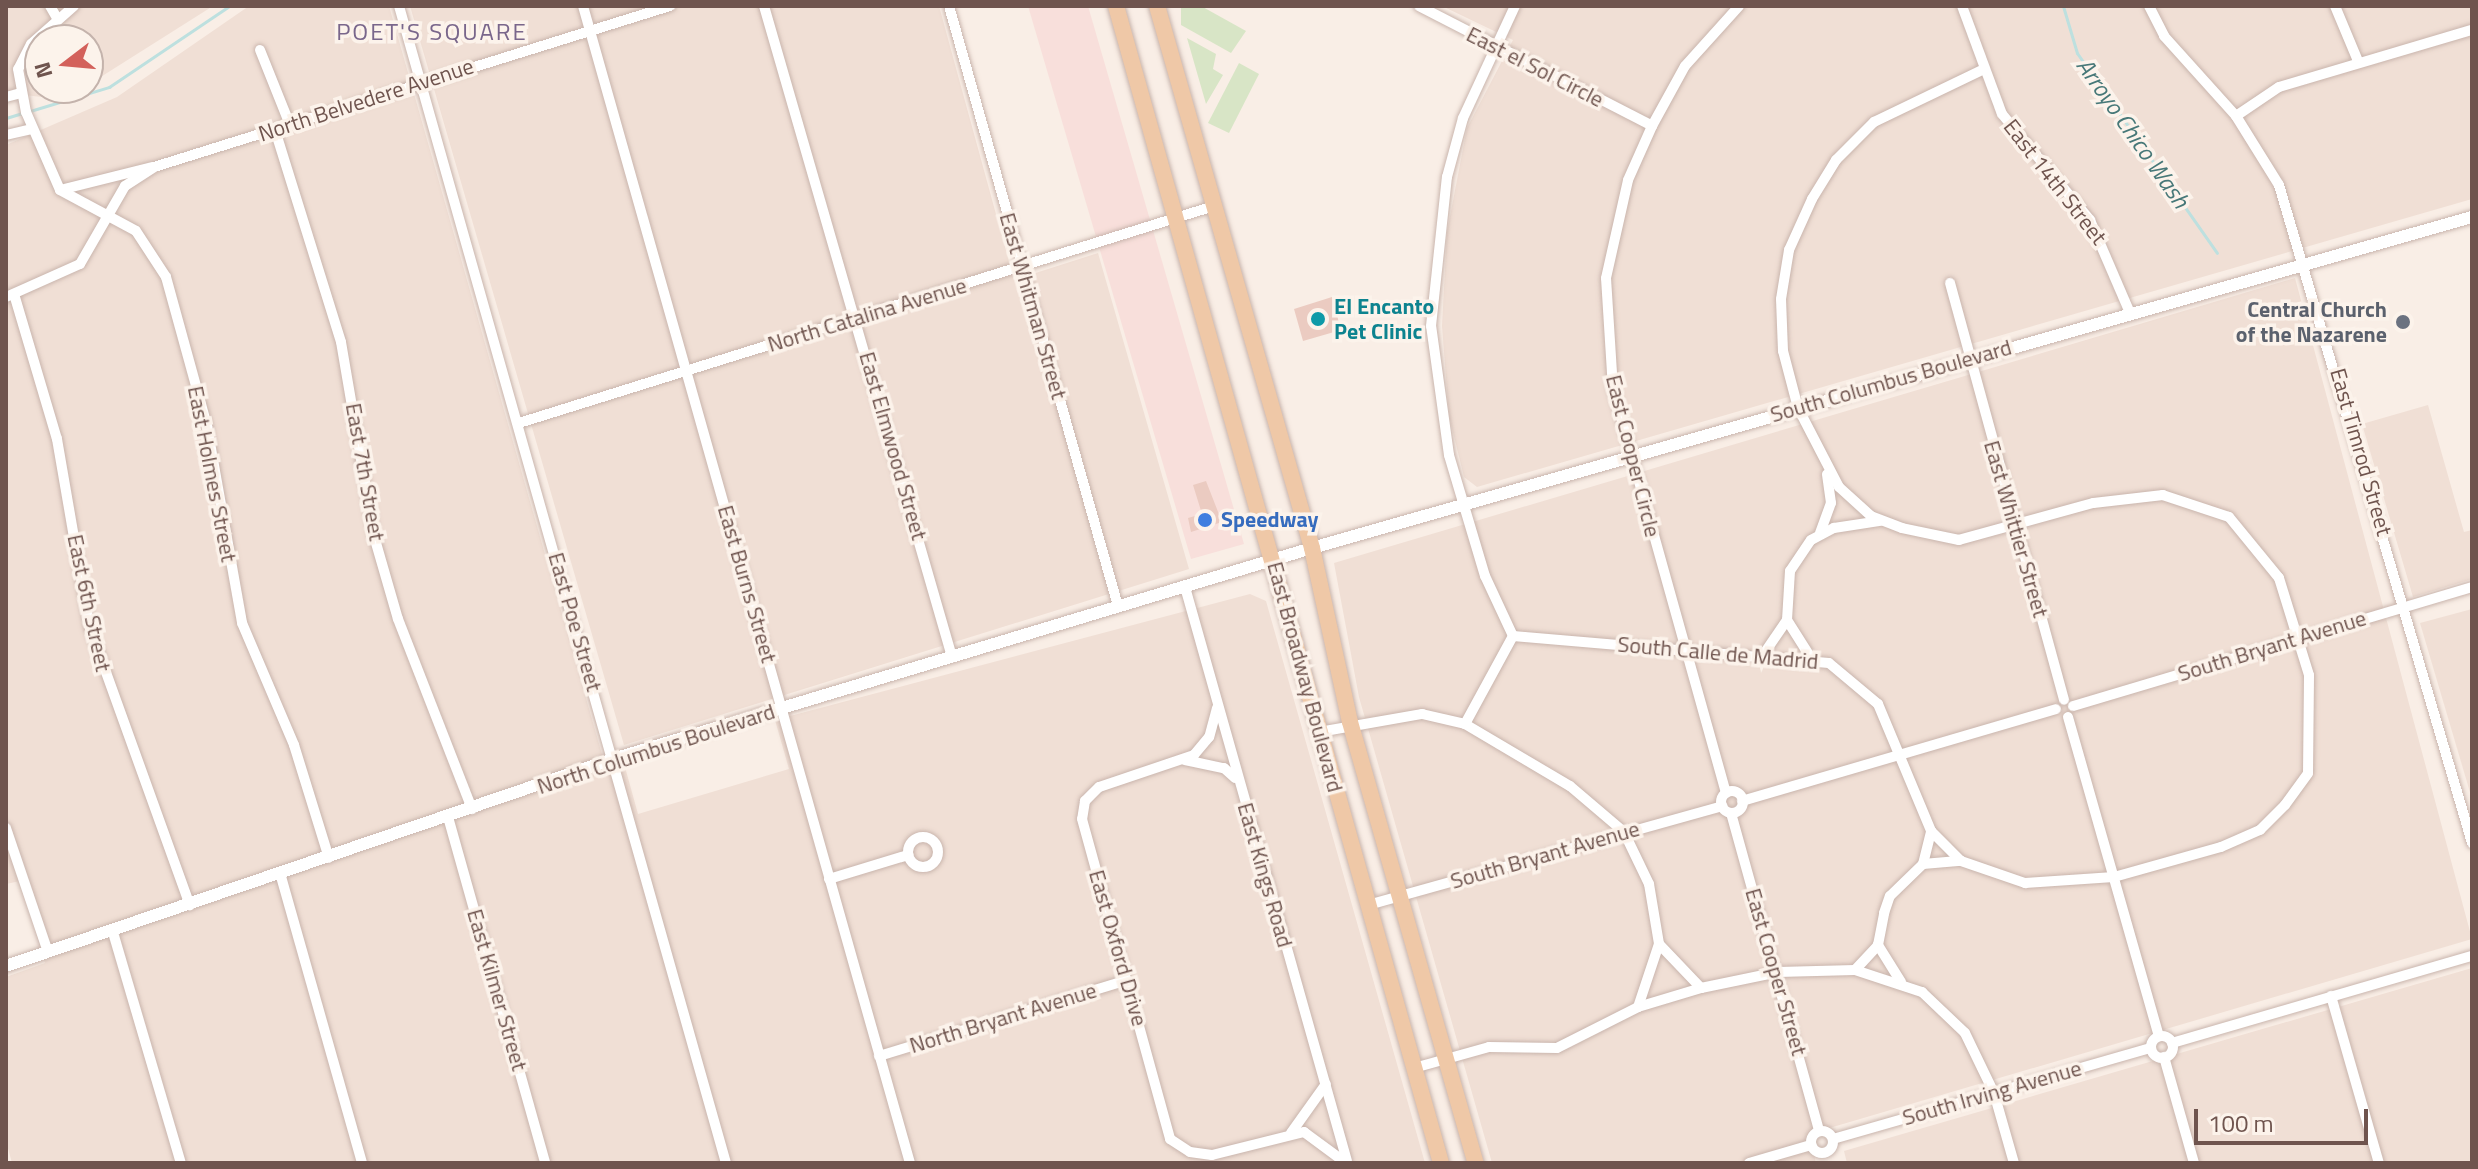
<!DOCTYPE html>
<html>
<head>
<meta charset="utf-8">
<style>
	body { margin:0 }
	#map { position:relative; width:2478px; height:1169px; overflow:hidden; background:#f9eee6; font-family:"Titillium Web",sans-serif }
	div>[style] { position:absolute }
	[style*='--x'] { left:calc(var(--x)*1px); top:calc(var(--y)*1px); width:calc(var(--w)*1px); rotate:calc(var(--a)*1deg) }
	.residential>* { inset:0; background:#f0dfd5 }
	.commercial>* { inset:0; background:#f8dfdb }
	.green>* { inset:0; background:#d8e5c6 }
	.stream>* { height:3px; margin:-1.5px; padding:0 1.5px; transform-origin:1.5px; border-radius:1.5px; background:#bde0df }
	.building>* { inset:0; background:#ebcbc1 }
	.roads { filter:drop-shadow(0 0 2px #c9b5ad) drop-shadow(0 0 2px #c9b5ad) }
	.minor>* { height:10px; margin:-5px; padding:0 5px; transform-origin:5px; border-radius:5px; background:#fff }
	.minor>.ring { margin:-5px; padding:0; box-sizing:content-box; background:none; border:10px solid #fff; border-radius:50% }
	.tertiary>* { height:12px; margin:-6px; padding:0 6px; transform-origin:6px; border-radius:6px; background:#fff }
	.primary>* { height:16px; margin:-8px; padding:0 8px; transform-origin:8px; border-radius:8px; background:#efc8a7 }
	.dots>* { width:22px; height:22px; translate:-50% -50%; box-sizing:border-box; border:4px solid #fcf3eb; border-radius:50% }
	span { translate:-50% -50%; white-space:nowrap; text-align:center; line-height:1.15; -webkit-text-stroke:7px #fcf3eb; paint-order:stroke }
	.street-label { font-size:22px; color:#6f544e }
	.culture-label { font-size:22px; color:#0d838f; font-weight:700 }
	.left { translate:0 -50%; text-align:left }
	.worship-label { font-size:22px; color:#5b616d; font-weight:700 }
	.right { translate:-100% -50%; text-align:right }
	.shop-label { font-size:22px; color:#366cbe; font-weight:700 }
	.neighbourhood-label { font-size:24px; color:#79668b; letter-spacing:2px }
	.water-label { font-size:24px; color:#477878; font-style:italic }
	.frame { position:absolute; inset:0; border:8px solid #6f544e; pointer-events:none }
	.north { position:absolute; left:24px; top:24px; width:80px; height:80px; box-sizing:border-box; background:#fcf3eb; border:2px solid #c4b3ac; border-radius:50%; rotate:254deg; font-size:22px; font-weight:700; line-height:32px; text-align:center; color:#6f544e }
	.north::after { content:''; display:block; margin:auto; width:28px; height:36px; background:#d3615b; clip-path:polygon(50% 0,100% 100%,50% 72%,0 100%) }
	.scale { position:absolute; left:2194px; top:1109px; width:174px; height:36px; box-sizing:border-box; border:4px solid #6f544e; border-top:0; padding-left:10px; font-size:24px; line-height:28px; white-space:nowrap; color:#6f544e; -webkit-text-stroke:6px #fcf3eb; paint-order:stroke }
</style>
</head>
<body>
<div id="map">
	<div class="residential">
		<div style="clip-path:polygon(6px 6px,213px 6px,88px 85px,88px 40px,40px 40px,40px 88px,76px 88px,42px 97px,6px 93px)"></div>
		<div style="clip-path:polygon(249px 6px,389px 6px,607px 772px,625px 767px,638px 814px,789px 769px,775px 720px,1250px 594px,1266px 601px,1425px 1163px,12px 1163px,6px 1141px,6px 977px,45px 963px,20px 881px,6px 884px,6px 145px,117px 97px)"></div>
		<div style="clip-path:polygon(410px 6px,939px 6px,1014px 280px,1098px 253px,1189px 569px,624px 745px)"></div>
		<div style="clip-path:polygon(1442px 6px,2472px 6px,2472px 199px,1477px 487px,1464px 477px,1449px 416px,1442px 326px,1447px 232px,1467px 128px,1513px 40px)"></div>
		<div style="clip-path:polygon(2295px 278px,2472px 939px,1809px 1134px,1816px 1163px,1492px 1163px,1359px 697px,1334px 563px)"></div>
		<div style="clip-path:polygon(2428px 405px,2464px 532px,2472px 530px,2472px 579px,2413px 597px,2362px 424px)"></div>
		<div style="clip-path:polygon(2472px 609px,2472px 799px,2420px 623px)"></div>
		<div style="clip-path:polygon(2472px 968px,2472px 1163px,1847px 1163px,1844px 1151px)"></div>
	</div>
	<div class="commercial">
		<div style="clip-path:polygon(1028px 6px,1088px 6px,1244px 544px,1191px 559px)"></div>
	</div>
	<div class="green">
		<div style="clip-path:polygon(1181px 6px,1201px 6px,1246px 31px,1231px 53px,1181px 25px)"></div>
		<div style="clip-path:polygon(1187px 38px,1216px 54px,1213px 69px,1223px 75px,1206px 104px)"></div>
		<div style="clip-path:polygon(1239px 63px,1259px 74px,1229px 133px,1208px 123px)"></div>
	</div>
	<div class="stream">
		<div style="--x:2063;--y:6;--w:49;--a:73.4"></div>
		<div style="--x:2077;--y:53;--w:244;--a:55"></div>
		<div style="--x:30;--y:111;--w:83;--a:-16.9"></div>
		<div style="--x:109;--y:87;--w:145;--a:-34"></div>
		<div style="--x:6;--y:118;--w:17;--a:-17"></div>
	</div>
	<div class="building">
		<div style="clip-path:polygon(1332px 297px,1341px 330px,1303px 341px,1294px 309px)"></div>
		<div style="clip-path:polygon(1206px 481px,1222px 522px,1191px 532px,1188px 518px,1202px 514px,1193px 485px)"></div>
	</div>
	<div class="roads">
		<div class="minor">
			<div style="--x:50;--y:6;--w:14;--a:60"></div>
			<div style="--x:74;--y:6;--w:57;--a:138.5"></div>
			<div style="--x:31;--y:44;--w:28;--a:117"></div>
			<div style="--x:18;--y:69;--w:44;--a:79.5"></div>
			<div style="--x:26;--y:112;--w:85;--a:66.4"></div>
			<div style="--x:60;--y:190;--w:86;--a:28.3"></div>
			<div style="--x:136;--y:231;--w:55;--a:56.9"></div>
			<div style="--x:166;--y:277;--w:155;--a:74.6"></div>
			<div style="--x:207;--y:426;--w:200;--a:79.9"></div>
			<div style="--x:242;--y:623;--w:133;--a:66.9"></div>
			<div style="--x:294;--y:745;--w:118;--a:72.8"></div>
			<div style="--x:399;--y:6;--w:1202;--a:74.22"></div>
			<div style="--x:583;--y:6;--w:1202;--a:74.22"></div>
			<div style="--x:764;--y:6;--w:678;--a:73.89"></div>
			<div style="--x:949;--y:6;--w:623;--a:74.27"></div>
			<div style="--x:1419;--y:6;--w:262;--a:27.2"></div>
			<div style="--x:1962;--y:6;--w:115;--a:69.7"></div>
			<div style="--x:2002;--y:114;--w:138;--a:50.3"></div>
			<div style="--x:2090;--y:220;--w:101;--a:66.7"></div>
			<div style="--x:2149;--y:6;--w:34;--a:63"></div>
			<div style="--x:2164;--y:36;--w:108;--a:48"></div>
			<div style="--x:2236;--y:116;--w:81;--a:58.1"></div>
			<div style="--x:2279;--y:185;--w:686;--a:73.65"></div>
			<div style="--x:2335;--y:6;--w:60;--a:67.3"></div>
			<div style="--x:260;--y:50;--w:81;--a:68.2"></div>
			<div style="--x:6;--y:97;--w:16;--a:-15"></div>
			<div style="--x:2236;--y:116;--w:52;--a:-34"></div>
			<div style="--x:2279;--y:87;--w:201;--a:-16.5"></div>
			<div style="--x:275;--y:130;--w:222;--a:72.7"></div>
			<div style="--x:341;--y:342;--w:197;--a:80.3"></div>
			<div style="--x:374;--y:536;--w:86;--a:73.9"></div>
			<div style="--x:398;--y:619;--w:204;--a:68.7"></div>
			<div style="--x:6;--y:135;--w:26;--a:-13"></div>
			<div style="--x:60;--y:190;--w:95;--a:-14"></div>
			<div style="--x:1950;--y:283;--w:432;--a:74.7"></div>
			<div style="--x:14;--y:294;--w:151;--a:73.5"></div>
			<div style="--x:57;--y:439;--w:189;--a:80.2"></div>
			<div style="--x:89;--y:625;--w:298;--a:70.2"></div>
			<div style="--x:6;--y:297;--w:81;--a:-24"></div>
			<div style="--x:80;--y:264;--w:90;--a:-60"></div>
			<div style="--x:125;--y:186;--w:35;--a:-33"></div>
			<div style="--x:154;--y:167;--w:541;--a:-17.33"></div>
			<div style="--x:519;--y:423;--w:728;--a:-17.34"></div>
			<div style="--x:1820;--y:533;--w:32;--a:-70"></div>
			<div style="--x:1831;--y:503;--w:29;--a:-98"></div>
			<div style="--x:1185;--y:587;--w:596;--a:74.24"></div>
			<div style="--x:1787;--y:620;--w:45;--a:57.7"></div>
			<div style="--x:1513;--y:636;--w:317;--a:4.9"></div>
			<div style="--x:1829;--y:663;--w:64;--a:39.9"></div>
			<div style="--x:1878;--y:704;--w:138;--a:67.3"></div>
			<div style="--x:1931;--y:831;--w:42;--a:45"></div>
			<div style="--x:1961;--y:861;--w:68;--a:19"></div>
			<div style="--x:2025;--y:883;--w:89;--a:-3.9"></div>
			<div style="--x:2114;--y:877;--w:111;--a:-15.7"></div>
			<div style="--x:2221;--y:847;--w:43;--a:-23.6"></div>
			<div style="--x:2260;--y:830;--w:35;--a:-45"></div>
			<div style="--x:2285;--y:805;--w:39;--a:-54"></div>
			<div style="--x:2308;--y:773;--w:98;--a:-89.4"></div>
			<div style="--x:2309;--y:675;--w:102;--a:-107.2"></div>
			<div style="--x:2279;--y:578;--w:79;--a:-129.3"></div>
			<div style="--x:2229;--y:517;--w:70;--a:-161.6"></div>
			<div style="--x:2163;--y:495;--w:70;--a:173.5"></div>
			<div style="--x:2093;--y:503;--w:139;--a:164.6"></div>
			<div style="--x:1959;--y:540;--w:58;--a:-168.1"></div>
			<div style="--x:1902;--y:528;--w:33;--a:-159"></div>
			<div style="--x:1871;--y:516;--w:43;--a:-137.8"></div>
			<div style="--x:1839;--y:487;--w:89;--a:-117.4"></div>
			<div style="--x:1798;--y:408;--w:59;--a:-104.7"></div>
			<div style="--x:1783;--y:351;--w:52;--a:-92.2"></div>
			<div style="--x:1781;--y:299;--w:50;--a:-80.7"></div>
			<div style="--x:1789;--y:250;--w:56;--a:-65.7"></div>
			<div style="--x:1812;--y:199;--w:46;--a:-58.4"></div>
			<div style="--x:1836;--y:160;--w:54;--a:-45"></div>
			<div style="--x:1874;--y:122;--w:120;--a:-25.7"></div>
			<div style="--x:1513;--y:636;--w:66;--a:-115"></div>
			<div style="--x:1485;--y:576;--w:126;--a:-106.6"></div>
			<div style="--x:1449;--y:455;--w:130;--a:-97.9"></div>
			<div style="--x:1431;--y:326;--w:150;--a:-83.9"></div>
			<div style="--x:1447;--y:177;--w:61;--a:-74.8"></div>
			<div style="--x:1463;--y:118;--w:123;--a:-65.1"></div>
			<div style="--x:1763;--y:655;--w:42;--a:-55.6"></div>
			<div style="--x:1787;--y:620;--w:49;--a:-86.5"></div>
			<div style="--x:1790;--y:571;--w:37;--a:-56"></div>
			<div style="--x:1811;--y:540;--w:26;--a:-28"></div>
			<div style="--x:1834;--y:528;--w:47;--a:-8.7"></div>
			<div style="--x:2073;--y:706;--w:416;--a:-16.6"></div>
			<div style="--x:1217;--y:708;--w:30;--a:105"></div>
			<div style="--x:1209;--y:737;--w:23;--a:130"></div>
			<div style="--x:1194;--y:755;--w:100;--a:161.4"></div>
			<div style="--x:1099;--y:787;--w:20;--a:135"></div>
			<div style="--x:1085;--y:801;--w:18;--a:99"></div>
			<div style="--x:1082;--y:819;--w:332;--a:74.6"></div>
			<div style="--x:1170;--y:1139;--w:24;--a:33"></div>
			<div style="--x:1190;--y:1152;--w:22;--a:8"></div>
			<div style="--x:1212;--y:1155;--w:95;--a:-14"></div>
			<div style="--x:1304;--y:1132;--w:52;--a:36.4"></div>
			<div style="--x:2068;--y:717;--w:332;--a:74.1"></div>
			<div style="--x:1465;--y:724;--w:100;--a:-61.4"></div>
			<div style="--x:1319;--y:732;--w:105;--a:-9.9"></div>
			<div style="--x:1422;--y:714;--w:44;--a:13.1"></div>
			<div style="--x:1465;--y:724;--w:122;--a:30.6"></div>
			<div style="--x:1570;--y:786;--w:71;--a:40.4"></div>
			<div style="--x:1624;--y:832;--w:58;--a:64.3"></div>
			<div style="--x:1649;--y:884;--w:61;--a:80.5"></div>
			<div style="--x:1659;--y:944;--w:61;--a:46.3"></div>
			<div style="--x:1185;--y:760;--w:40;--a:12"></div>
			<div style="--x:1224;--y:768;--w:15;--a:42"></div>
			<div class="ring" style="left:1721px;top:791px;width:12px;height:12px"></div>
			<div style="--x:1726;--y:793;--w:420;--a:-105.6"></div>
			<div style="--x:1613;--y:389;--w:111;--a:-93.6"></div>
			<div style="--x:1606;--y:278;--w:100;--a:-77.3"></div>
			<div style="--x:1628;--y:180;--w:59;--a:-66"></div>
			<div style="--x:1652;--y:126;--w:68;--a:-61.2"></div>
			<div style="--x:1685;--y:66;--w:81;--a:-48"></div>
			<div style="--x:1742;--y:801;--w:327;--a:-16.3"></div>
			<div style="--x:1731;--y:813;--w:330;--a:74.5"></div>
			<div style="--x:448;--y:817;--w:359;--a:74.3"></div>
			<div style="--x:6;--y:828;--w:131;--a:71.3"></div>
			<div class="ring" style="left:908px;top:837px;width:20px;height:20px"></div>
			<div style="--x:1923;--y:864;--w:38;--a:-5"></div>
			<div style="--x:280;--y:873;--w:301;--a:74.2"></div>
			<div style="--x:829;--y:879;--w:83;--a:-16.9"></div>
			<div style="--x:1368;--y:905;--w:368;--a:-15.6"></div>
			<div style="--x:112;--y:929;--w:244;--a:73.6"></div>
			<div style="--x:1855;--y:970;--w:34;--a:-47"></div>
			<div style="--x:1901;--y:982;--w:44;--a:-121.9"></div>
			<div style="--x:1878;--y:945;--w:33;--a:-79"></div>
			<div style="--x:1884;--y:913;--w:18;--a:-71"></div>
			<div style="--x:1890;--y:896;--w:46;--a:-44.1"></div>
			<div style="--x:1923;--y:864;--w:34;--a:-76"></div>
			<div style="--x:2331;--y:996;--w:174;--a:74"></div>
			<div style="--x:1638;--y:1007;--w:66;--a:-71.6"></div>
			<div class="ring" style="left:2151px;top:1036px;width:12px;height:12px"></div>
			<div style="--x:2172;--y:1043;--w:312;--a:-16.2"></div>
			<div style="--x:879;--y:1056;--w:259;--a:-17"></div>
			<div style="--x:2164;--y:1057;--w:110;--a:74.2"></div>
			<div style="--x:1414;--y:1068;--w:78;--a:-15.6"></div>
			<div style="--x:1489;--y:1047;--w:68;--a:0.8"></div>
			<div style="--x:1557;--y:1048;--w:91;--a:-26.8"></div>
			<div style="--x:1638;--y:1007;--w:66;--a:-16.8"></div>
			<div style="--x:1701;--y:988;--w:79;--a:-11.7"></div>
			<div style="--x:1778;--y:972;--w:77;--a:-1.5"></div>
			<div style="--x:1855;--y:970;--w:71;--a:18.2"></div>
			<div style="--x:1922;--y:992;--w:59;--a:43.6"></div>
			<div style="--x:1965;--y:1033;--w:67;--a:64.2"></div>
			<div style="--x:1994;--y:1093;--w:73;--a:74.1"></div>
			<div class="ring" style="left:1811px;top:1131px;width:12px;height:12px"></div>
			<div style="--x:1291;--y:1133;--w:60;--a:-54.5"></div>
			<div style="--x:1833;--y:1139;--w:331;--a:-16"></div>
			<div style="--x:1749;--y:1163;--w:65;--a:-16.2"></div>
		</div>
		<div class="tertiary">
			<div style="--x:6;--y:966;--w:641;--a:-18.83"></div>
			<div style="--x:613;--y:759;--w:730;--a:-16.8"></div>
			<div style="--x:1312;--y:548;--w:1206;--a:-15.93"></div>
		</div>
		<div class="primary">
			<div style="--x:1116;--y:6;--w:1202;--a:74.31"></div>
			<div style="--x:1157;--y:6;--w:564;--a:74.04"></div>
			<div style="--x:1312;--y:548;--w:178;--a:77.7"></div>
			<div style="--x:1350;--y:722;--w:459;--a:74.1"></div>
		</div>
	</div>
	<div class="dots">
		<div style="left:1318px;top:319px;background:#0f9aa8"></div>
		<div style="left:2403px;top:322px;background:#6b7280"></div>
		<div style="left:1205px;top:520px;background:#3f7fe0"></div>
	</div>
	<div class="street-label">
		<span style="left:1535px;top:67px;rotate:27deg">East el Sol Circle</span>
		<span style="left:366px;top:100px;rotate:-18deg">North Belvedere Avenue</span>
		<span style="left:2055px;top:182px;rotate:52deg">East 14th Street</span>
		<span style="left:1033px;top:306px;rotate:74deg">East Whitman Street</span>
		<span style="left:867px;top:315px;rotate:-17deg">North Catalina Avenue</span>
		<span style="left:1891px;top:381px;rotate:-16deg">South Columbus Boulevard</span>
		<span style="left:893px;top:446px;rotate:74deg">East Elmwood Street</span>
		<span style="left:2361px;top:452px;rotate:74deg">East Timrod Street</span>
		<span style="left:1633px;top:456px;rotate:76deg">East Cooper Circle</span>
		<span style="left:365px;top:472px;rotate:80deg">East 7th Street</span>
		<span style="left:212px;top:474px;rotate:79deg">East Holmes Street</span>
		<span style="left:2016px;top:529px;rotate:74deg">East Whittier Street</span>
		<span style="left:747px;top:584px;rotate:74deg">East Burns Street</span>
		<span style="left:89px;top:603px;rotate:78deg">East 6th Street</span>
		<span style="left:575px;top:622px;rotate:74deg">East Poe Street</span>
		<span style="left:2272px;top:646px;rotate:-17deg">South Bryant Avenue</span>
		<span style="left:1718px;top:653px;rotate:5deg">South Calle de Madrid</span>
		<span style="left:1305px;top:677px;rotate:75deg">East Broadway Boulevard</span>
		<span style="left:656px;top:749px;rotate:-18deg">North Columbus Boulevard</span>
		<span style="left:1545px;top:855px;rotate:-16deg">South Bryant Avenue</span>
		<span style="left:1265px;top:875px;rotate:74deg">East Kings Road</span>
		<span style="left:1118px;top:948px;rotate:74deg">East Oxford Drive</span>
		<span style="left:1776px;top:972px;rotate:74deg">East Cooper Street</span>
		<span style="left:497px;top:990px;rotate:74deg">East Kilmer Street</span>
		<span style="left:1003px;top:1018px;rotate:-17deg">North Bryant Avenue</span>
		<span style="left:1992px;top:1093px;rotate:-16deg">South Irving Avenue</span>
	</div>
	<div class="culture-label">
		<span class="left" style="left:1334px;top:319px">El Encanto<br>Pet Clinic</span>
	</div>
	<div class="worship-label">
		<span class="right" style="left:2387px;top:322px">Central Church<br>of the Nazarene</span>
	</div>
	<div class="shop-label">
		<span class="left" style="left:1221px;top:520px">Speedway</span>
	</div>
	<div class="neighbourhood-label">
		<span style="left:432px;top:32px">POET'S SQUARE</span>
	</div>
	<div class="water-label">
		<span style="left:2133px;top:133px;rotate:55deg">Arroyo Chico Wash</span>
	</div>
	<div class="frame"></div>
	<div class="north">N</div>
	<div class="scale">100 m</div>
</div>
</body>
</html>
